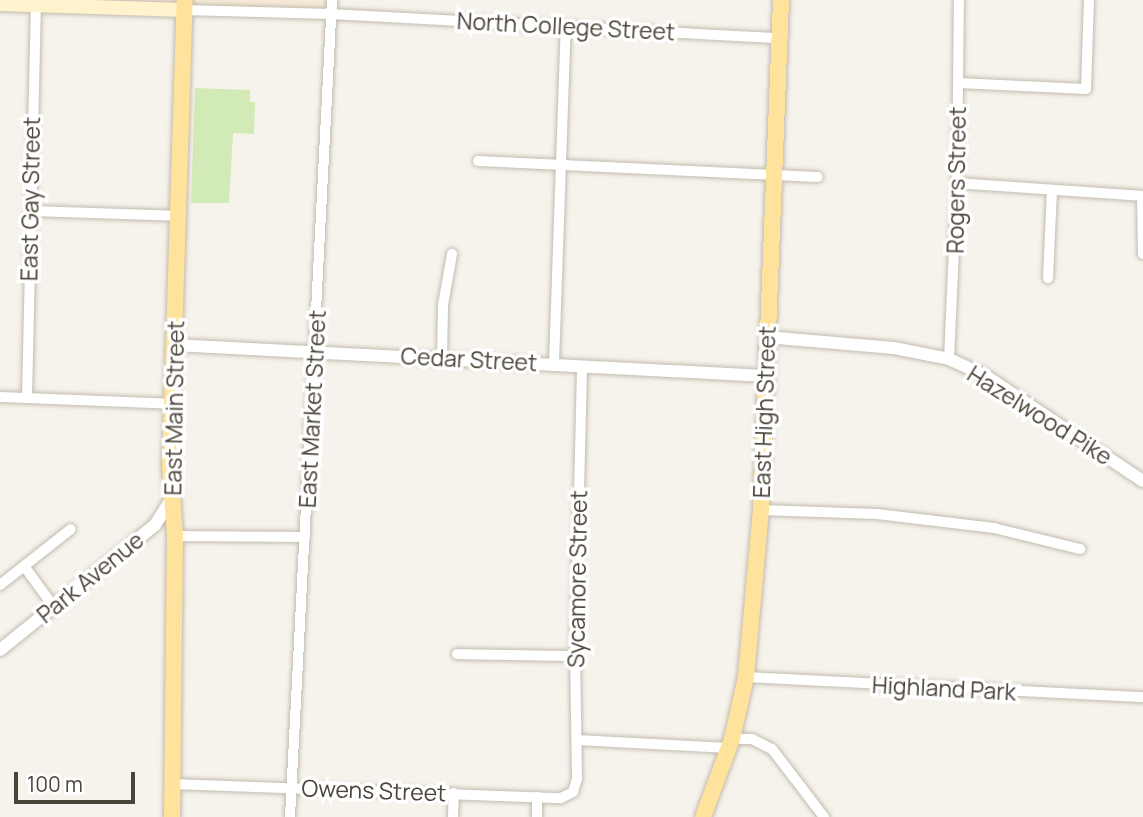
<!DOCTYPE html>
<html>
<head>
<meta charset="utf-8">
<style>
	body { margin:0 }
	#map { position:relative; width:1143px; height:817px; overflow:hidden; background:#f6f3ec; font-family:Manrope,sans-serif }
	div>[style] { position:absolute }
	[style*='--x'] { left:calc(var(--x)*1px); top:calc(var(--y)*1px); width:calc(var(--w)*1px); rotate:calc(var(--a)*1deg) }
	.commercial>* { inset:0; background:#f7ead8 }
	.green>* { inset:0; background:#d2eab5 }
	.roads { filter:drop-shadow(0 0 2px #c2bbae) drop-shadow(0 0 2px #c2bbae) }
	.minor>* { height:10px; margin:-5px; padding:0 5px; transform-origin:5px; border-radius:5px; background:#fff }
	.tertiary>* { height:12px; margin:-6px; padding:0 6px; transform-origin:6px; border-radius:6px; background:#fff }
	.secondary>* { height:14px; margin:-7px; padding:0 7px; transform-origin:7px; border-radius:7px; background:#fff3cd }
	.primary>* { height:16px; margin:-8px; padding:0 8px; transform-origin:8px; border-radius:8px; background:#ffe39c }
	span { translate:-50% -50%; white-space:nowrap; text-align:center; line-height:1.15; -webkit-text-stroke:7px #fff; paint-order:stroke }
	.street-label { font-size:23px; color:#4b4439 }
	.scale { position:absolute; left:14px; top:772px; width:121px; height:32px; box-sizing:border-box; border:4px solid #4b4439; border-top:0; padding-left:9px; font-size:21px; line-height:24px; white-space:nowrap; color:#4b4439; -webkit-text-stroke:5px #fff; paint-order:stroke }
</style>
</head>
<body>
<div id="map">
	<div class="commercial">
		<div style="clip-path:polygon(36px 0,331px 0,331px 14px)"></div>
	</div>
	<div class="green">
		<div style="clip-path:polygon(195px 88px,250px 90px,250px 102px,255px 102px,254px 134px,233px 133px,229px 203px,191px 203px)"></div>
	</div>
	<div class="roads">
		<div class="minor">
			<div style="--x:185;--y:10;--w:146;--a:1.6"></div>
			<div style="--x:331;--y:14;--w:449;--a:3.1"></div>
			<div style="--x:958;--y:83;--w:128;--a:2.7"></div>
			<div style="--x:1086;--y:89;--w:89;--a:-88.1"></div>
			<div style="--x:478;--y:161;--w:340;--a:2.7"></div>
			<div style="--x:957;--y:183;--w:186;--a:4"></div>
			<div style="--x:1142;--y:196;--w:58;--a:89"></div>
			<div style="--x:30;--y:211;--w:147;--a:1.9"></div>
			<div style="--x:1048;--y:278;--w:87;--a:-87.4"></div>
			<div style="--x:442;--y:359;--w:54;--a:-88.9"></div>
			<div style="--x:443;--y:305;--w:52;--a:-80"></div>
			<div style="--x:949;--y:359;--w:176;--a:-87.4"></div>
			<div style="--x:957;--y:183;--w:183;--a:-89.4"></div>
			<div style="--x:554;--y:363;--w:337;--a:-88"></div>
			<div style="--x:0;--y:397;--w:172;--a:2.3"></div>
			<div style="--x:27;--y:398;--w:398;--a:-88.7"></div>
			<div style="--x:761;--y:510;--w:116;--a:2"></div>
			<div style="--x:877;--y:514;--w:118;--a:6.8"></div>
			<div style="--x:994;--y:528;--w:89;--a:13.7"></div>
			<div style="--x:175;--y:536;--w:130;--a:0.4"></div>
			<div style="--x:24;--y:566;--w:51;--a:53.8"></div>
			<div style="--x:0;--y:585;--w:90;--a:-38.3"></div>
			<div style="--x:457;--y:654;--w:118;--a:1"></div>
			<div style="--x:746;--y:677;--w:398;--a:2.9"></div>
			<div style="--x:732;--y:739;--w:20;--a:0"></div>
			<div style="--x:752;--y:739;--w:22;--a:27"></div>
			<div style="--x:772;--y:749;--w:86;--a:52.6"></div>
			<div style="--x:577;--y:740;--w:152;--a:3"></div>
			<div style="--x:173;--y:784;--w:388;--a:2.1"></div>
			<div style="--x:561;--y:798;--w:13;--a:-27"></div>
			<div style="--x:573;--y:792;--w:14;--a:-73"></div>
			<div style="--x:577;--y:779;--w:123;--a:-90.9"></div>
			<div style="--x:575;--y:656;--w:290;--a:-88.6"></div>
			<div style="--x:290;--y:817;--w:818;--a:-87.06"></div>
			<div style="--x:453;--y:817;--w:24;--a:-88"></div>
			<div style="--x:537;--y:817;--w:20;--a:-90"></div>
		</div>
		<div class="tertiary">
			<div style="--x:766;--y:337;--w:128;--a:4.9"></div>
			<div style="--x:894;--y:348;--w:56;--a:11.3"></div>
			<div style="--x:949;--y:359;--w:41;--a:24.7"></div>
			<div style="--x:986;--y:376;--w:189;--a:33.8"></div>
			<div style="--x:174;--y:345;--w:592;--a:3"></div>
			<div style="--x:0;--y:650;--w:199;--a:-38.9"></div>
			<div style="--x:155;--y:525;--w:32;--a:-58"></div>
		</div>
		<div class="secondary">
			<div style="--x:0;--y:4;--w:185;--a:1.9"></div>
		</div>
		<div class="primary">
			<div style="--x:172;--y:817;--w:281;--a:-89.4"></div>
			<div style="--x:175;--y:536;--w:69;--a:-94.1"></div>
			<div style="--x:170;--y:467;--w:467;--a:-88.2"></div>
			<div style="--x:703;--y:817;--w:83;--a:-69.6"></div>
			<div style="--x:732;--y:739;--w:64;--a:-77.3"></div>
			<div style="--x:746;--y:677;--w:168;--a:-84.9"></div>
			<div style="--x:761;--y:510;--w:510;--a:-87.75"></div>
		</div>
	</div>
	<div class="street-label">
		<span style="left:566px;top:26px;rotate:3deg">North College Street</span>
		<span style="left:956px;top:180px;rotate:-89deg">Rogers Street</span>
		<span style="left:30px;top:199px;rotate:-89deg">East Gay Street</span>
		<span style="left:469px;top:359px;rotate:3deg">Cedar Street</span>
		<span style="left:174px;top:408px;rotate:-89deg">East Main Street</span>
		<span style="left:312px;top:409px;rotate:-87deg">East Market Street</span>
		<span style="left:764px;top:412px;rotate:-88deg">East High Street</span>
		<span style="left:1040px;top:415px;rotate:32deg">Hazelwood Pike</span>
		<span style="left:90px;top:577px;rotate:-39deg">Park Avenue</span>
		<span style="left:577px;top:579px;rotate:-89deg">Sycamore Street</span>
		<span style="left:944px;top:688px;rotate:3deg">Highland Park</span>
		<span style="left:374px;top:790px;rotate:2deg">Owens Street</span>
	</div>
	<div class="scale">100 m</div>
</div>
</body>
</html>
